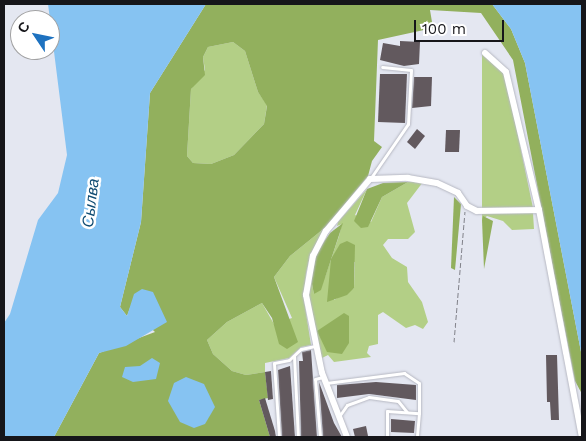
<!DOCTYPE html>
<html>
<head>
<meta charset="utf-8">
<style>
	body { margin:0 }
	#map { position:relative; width:586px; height:441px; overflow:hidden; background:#e4e7f1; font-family:"Work Sans",sans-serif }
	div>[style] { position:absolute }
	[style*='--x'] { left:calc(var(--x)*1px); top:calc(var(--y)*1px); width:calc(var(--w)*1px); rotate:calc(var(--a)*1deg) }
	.green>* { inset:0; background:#b3cf86 }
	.forest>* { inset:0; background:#92b05d }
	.water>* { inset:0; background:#86c3f2 }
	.building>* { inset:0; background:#62595e }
	.path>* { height:1px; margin-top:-0.5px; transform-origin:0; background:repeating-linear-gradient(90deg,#808189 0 5px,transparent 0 7.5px) }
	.roads { filter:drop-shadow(0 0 1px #b6b8c2) drop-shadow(0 0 1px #b6b8c2) }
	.lane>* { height:3px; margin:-1.5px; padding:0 1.5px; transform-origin:1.5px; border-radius:1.5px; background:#fff }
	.street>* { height:6px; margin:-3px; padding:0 3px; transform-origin:3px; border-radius:3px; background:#fff }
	span { translate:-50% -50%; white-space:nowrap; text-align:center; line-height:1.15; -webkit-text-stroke:5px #fff; paint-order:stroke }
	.water-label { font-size:16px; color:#104c73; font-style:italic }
	.frame { position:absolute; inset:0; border:5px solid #16161a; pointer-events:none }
	.north { position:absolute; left:10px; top:10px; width:50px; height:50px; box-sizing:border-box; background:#fff; border:1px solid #a2a2a3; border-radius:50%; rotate:304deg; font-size:14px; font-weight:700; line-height:20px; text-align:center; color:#16161a }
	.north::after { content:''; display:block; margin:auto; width:18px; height:22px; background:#1e72c0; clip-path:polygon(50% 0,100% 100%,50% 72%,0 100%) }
	.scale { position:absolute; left:414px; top:20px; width:90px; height:22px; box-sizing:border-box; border:2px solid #16161a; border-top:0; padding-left:6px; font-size:15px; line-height:18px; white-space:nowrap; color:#16161a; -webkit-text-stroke:4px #fff; paint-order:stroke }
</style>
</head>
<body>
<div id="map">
	<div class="green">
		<div style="clip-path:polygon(233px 42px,245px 51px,258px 92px,267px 105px,264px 124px,234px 155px,211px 164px,193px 163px,187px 156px,191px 89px,205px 70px,203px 57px,208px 47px)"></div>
		<div style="clip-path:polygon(482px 54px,505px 73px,533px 208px,482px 209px)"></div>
		<div style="clip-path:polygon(evenodd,408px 182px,423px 182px,407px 203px,415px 232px,408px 239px,388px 239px,383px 245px,392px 258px,407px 267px,408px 282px,422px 302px,428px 322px,423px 329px,415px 325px,406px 328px,383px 312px,378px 315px,378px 344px,369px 346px,367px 353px,371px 357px,334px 362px,328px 355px,322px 358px,315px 345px,309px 296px,311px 279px,314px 294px,325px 277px,339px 236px,342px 224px,337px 226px,338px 222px,367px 189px,355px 215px,371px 222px,382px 197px,408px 182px,331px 259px,355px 262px,354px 288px,334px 300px,331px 259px)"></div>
		<div style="clip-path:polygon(482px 213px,533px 213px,534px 229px,512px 230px,503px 221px,487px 216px,482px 220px)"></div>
		<div style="clip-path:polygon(327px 226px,311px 253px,306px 273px,304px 300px,311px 345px,301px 347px,289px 358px,265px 363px,265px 372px,246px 375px,232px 371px,213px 354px,207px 340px,227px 322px,262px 303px,274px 324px,292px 318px,274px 277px,290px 256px)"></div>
	</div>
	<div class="forest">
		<div style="clip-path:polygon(evenodd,206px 4px,492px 4px,511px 29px,525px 63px,582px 357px,582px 394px,575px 381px,562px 315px,513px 60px,481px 13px,430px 10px,433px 28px,378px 40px,374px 141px,382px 147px,372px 161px,368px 176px,327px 226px,290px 256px,274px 277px,298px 342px,287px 349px,279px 344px,272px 318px,262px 303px,227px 322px,207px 340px,213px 354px,232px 371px,246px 375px,265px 372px,268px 398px,259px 400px,270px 437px,54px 437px,99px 353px,155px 332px,130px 308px,127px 316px,120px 307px,141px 222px,150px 93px,206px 4px,233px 42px,245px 51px,258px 92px,267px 106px,264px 124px,234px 155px,211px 164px,193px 163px,187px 156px,191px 89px,205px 75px,203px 57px,208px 47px,233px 42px)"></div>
		<div style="clip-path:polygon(408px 182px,382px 197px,368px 227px,361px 228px,354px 221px,367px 189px,383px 183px)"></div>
		<div style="clip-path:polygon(454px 197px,461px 204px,455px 270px,451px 268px)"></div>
		<div style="clip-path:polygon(483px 216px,493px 221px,484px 269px,482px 220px)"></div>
		<div style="clip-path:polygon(343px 223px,321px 290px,314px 294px,311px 279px,317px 252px,330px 233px)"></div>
		<div style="clip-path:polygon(347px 241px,355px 245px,354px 288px,347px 295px,327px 302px,331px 259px,340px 244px)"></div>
		<div style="clip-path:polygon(344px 313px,349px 316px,349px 343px,342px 354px,327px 352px,317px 331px)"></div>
	</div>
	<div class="water">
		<div style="clip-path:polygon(48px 4px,206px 4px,150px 93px,141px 222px,120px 307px,127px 316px,134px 294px,142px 289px,153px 292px,167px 322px,126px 346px,99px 353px,54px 437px,4px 437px,4px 323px,10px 314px,38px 220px,58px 193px,67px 155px)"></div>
		<div style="clip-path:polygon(492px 4px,582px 4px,582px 357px,525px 63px,511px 29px)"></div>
		<div style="clip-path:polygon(152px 358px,160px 363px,156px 379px,133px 382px,122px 377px,125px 367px,140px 366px)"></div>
		<div style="clip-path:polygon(186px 377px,204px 384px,215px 407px,205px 424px,194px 428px,180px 422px,168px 401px,174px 383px)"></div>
	</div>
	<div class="building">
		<div style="clip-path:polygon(400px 41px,420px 42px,419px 64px,404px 66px,380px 60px,383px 43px,400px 46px)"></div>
		<div style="clip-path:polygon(380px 74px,407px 74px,405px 123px,378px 122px)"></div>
		<div style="clip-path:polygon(414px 77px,432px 77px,431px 106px,412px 108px)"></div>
		<div style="clip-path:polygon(417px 129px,425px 136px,415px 149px,407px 142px)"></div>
		<div style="clip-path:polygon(446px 130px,460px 130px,459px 152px,445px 152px)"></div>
		<div style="clip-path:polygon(311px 350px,317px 437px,301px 437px,299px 361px,303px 361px,302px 352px)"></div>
		<div style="clip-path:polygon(546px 355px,557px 355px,559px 420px,551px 420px,550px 402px,547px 402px)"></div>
		<div style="clip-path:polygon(290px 366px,295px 437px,282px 437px,278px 370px)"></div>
		<div style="clip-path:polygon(271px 371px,273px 399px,268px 400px,265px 372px)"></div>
		<div style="clip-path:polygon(319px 382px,334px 423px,342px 437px,323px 437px)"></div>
		<div style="clip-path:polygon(376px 382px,416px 385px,416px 400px,369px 394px,337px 398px,337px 385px)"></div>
		<div style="clip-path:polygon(265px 398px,275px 431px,276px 437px,270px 437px,259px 400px)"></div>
		<div style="clip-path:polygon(391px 419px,415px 421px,414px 433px,391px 432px)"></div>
		<div style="clip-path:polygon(366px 426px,368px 436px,355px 437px,353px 429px)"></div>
	</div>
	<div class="path">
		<div style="--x:454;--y:342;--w:131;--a:-85.2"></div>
	</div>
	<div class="roads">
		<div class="lane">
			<div style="--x:370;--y:179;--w:67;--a:-55.4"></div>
			<div style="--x:408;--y:124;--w:54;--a:-86.8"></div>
			<div style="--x:411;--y:70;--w:29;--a:-174"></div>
			<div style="--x:294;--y:356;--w:81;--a:87.2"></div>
			<div style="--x:326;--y:383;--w:79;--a:-7.3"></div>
			<div style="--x:404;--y:373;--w:18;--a:34"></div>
			<div style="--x:419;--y:383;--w:30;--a:90"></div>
			<div style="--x:340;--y:415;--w:12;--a:-55"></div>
			<div style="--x:347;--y:405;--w:23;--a:-20"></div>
			<div style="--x:369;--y:397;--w:29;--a:8"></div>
			<div style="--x:398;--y:401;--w:14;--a:51"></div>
			<div style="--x:279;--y:437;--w:74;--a:-93.9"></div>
			<div style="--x:274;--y:363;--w:15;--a:-11"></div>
			<div style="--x:289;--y:360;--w:16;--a:-43"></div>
			<div style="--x:301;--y:349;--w:14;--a:-12"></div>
			<div style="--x:320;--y:437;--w:58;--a:-94.9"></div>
			<div style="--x:315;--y:379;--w:8;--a:-14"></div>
			<div style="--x:387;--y:437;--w:26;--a:-90"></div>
			<div style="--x:387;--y:411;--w:32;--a:4"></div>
			<div style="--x:419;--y:413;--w:24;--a:95"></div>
		</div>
		<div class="street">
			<div style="--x:485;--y:53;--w:28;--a:42"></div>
			<div style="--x:506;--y:72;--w:142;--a:76.6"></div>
			<div style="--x:539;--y:210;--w:231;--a:79.3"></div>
			<div style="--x:347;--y:437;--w:69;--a:-111.3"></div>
			<div style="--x:322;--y:373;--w:80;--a:-101.6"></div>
			<div style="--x:306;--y:295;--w:40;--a:-80"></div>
			<div style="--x:313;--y:256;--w:28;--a:-63"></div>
			<div style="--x:326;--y:231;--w:68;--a:-49.8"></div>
			<div style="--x:370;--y:179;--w:38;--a:-2"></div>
			<div style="--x:408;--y:178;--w:29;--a:10"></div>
			<div style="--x:437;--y:183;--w:23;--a:25"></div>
			<div style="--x:458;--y:193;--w:16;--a:55"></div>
			<div style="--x:467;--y:206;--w:11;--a:27"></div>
			<div style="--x:477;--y:211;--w:62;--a:-0.9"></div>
		</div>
	</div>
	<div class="water-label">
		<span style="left:91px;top:203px;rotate:-83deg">Сылва</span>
	</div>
	<div class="frame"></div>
	<div class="north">С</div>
	<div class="scale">100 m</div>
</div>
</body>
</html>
